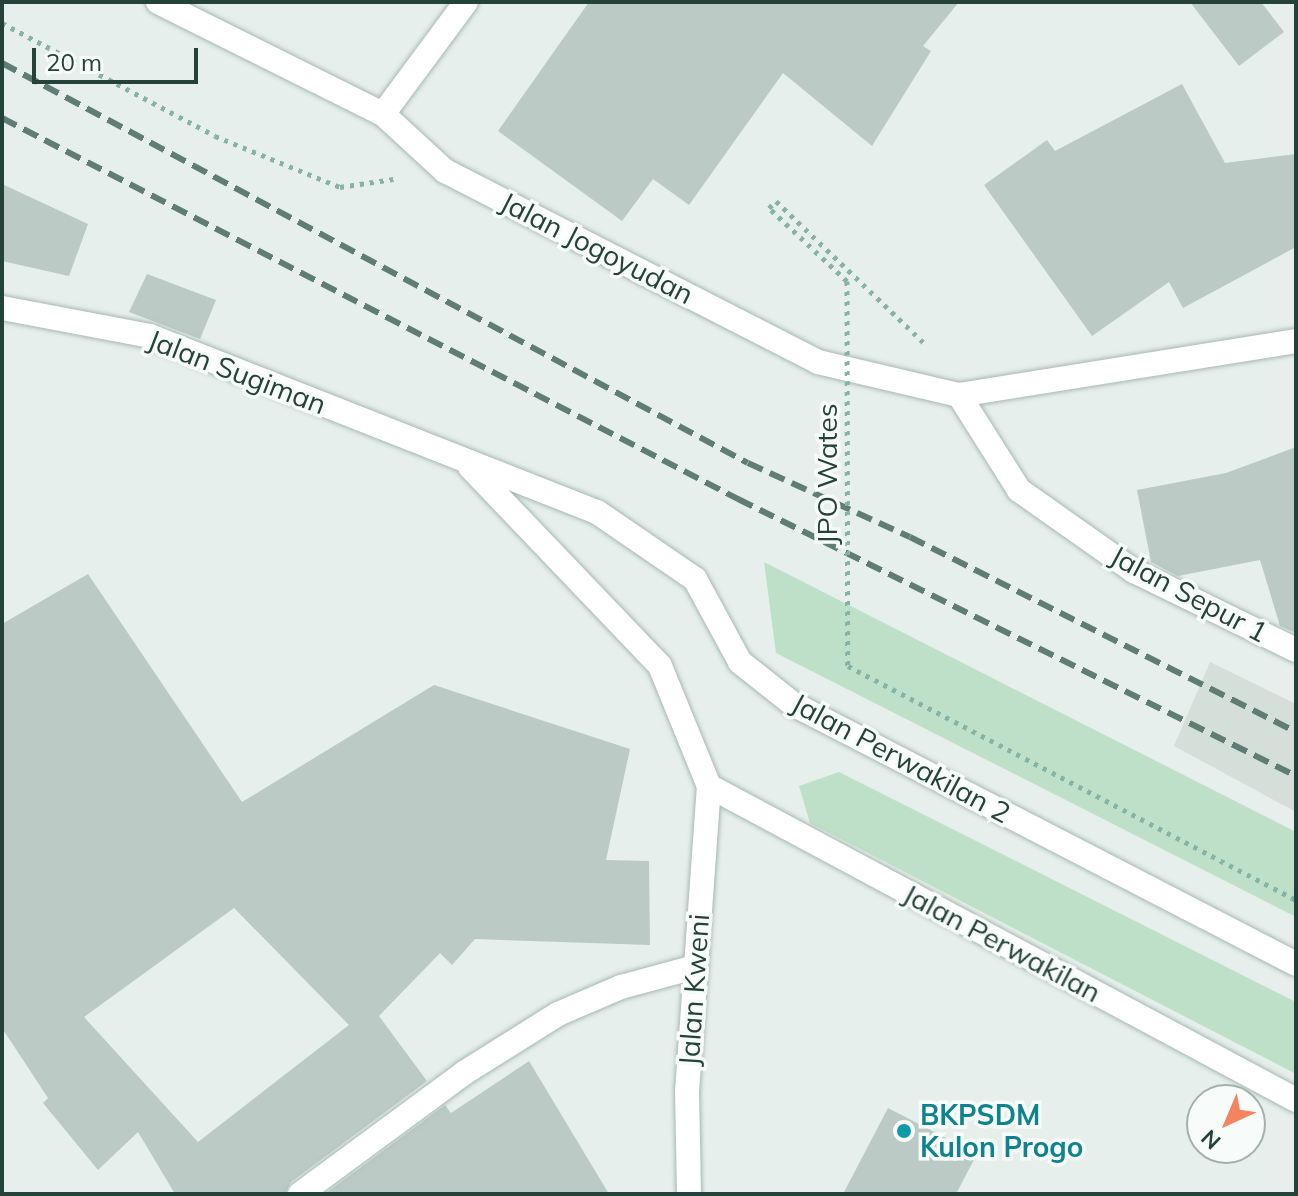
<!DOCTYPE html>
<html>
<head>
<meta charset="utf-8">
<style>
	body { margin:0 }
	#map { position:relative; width:1298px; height:1196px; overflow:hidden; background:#e6efeb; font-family:Mulish,sans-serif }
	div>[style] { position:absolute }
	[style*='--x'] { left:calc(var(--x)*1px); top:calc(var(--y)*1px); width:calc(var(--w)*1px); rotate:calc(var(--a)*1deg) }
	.built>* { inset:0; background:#d4dfda }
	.green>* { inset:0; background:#bfe0c8 }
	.building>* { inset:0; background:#bbcac4 }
	.path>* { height:5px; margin-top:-2.5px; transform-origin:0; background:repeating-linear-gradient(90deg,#86b3a5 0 4px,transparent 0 10px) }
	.roads { filter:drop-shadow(0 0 2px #a8b8b2) drop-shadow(0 0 2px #a8b8b2) }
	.minor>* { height:24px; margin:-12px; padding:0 12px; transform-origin:12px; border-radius:12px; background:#fff }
	.tertiary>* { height:24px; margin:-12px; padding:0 12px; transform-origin:12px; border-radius:12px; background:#fff }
	.secondary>* { height:24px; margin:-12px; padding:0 12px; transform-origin:12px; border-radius:12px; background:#fff }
	.rail>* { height:6px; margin-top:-3px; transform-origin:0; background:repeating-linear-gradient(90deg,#5f7d75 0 16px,transparent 0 24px) }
	.path-bridge>* { height:5px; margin-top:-2.5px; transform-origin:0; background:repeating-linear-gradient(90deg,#86b3a5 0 4px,transparent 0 10px) }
	.dots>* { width:22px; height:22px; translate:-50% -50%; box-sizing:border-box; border:4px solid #f7fbf9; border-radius:50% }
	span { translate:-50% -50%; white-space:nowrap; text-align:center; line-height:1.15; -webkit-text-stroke:7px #f7fbf9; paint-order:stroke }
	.street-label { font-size:28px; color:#24423a }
	.culture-label { font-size:28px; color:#0d838f; font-weight:700 }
	.left { translate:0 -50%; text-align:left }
	.frame { position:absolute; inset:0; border:4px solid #24423a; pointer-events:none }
	.north { position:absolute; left:1186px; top:1084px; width:80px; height:80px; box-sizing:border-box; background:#f7fbf9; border:2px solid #a3b1ad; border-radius:50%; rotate:224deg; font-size:22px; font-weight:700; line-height:32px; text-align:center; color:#24423a }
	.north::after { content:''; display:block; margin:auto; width:28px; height:36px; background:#f4845f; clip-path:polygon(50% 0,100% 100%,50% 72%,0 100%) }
	.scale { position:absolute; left:32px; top:48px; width:166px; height:36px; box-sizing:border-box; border:4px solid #24423a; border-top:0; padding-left:10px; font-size:24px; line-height:28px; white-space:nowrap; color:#24423a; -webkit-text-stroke:6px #f7fbf9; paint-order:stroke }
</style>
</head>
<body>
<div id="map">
	<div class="built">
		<div style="clip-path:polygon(1210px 662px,1296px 704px,1296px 812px,1174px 746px)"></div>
	</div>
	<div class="green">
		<div style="clip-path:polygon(764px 562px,1296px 832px,1296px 917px,776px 653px)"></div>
		<div style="clip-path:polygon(839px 772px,1296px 1002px,1296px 1074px,810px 823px,799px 786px)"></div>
	</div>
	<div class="building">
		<div style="clip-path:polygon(589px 2px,959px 2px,923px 46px,931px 51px,872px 146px,783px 73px,689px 205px,653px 179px,622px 221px,498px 131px)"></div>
		<div style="clip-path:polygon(1190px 2px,1261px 2px,1284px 32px,1239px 66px)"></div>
		<div style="clip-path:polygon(1182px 84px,1225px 163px,1296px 154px,1296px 247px,1183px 308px,1169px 282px,1092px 336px,984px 185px,1047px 140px,1055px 151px)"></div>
		<div style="clip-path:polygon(2px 184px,88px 224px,69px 276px,2px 261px)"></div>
		<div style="clip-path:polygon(147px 274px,216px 300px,200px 339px,129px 312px)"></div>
		<div style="clip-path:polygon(1296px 447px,1296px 633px,1280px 626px,1260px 560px,1178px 576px,1151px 562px,1137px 490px,1226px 473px)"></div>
		<div style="clip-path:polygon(evenodd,88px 574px,242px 802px,434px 685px,630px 749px,606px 860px,649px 861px,650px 945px,475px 939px,452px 965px,440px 953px,379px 1016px,427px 1081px,291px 1182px,285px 1194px,175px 1194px,138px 1132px,98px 1170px,43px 1103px,48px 1098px,2px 1028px,2px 624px,88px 574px,234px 908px,349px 1025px,198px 1142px,84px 1017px,234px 908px)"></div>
		<div style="clip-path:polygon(529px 1061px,609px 1194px,325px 1194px,445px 1105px,451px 1113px)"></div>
		<div style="clip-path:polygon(888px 1108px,977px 1154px,956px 1194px,843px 1194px)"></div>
	</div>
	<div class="path">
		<div style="--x:2;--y:23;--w:241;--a:27.9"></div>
		<div style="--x:215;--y:136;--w:135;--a:22.2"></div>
		<div style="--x:340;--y:187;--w:54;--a:-8.6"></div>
		<div style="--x:847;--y:281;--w:107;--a:-136.9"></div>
		<div style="--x:769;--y:208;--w:10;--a:-45"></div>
		<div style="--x:776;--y:201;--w:207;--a:43.8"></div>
		<div style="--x:848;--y:666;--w:505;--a:27.58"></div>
	</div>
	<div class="roads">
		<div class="minor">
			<div style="--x:959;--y:395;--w:112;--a:57.7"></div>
			<div style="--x:1019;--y:490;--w:141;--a:35.2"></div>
			<div style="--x:1134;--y:571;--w:180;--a:26"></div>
			<div style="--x:300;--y:1194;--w:204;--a:-36.4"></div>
			<div style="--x:464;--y:1073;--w:111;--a:-32.1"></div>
			<div style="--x:558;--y:1014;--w:69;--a:-23.2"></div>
			<div style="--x:621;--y:987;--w:77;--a:-15.1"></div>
		</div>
		<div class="tertiary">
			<div style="--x:383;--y:114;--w:139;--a:-53.5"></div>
			<div style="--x:689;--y:1194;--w:102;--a:-91.1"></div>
			<div style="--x:687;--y:1092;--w:307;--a:-85.9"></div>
		</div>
		<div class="secondary">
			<div style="--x:158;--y:2;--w:251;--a:26.5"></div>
			<div style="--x:383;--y:114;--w:84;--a:42.6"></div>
			<div style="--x:445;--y:171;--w:419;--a:27.1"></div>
			<div style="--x:818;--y:362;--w:145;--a:13.2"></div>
			<div style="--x:959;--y:395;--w:341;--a:-9.1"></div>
			<div style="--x:2;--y:308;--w:151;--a:10.7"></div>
			<div style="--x:150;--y:336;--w:480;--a:21.5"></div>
			<div style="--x:597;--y:512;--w:119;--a:34.4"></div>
			<div style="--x:695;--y:579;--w:94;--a:61.5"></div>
			<div style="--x:740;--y:662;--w:68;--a:38.4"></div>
			<div style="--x:793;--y:704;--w:566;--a:27.33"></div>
			<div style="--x:470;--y:467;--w:275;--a:46.3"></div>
			<div style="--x:660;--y:666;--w:130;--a:67.8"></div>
			<div style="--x:709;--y:786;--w:666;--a:28.14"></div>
		</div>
	</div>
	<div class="rail">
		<div style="--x:2;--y:63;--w:846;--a:28.2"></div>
		<div style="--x:748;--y:463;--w:178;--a:24.6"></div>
		<div style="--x:910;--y:537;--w:432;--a:26.8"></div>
		<div style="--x:2;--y:118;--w:829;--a:27.37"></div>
		<div style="--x:738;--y:499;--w:623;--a:26.4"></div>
	</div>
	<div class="path-bridge">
		<div style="--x:847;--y:281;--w:385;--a:89.9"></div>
	</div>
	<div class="dots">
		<div style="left:904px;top:1131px;background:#0f9aa8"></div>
	</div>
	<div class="street-label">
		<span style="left:597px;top:248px;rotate:27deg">Jalan Jogoyudan</span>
		<span style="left:237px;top:372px;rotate:21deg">Jalan Sugiman</span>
		<span style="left:827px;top:474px;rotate:-90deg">JPO Wates</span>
		<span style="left:1189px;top:594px;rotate:28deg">Jalan Sepur 1</span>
		<span style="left:901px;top:758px;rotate:28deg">Jalan Perwakilan 2</span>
		<span style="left:1002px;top:943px;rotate:28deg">Jalan Perwakilan</span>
		<span style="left:694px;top:990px;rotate:-86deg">Jalan Kweni</span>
	</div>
	<div class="culture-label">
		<span class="left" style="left:920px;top:1131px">BKPSDM<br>Kulon Progo</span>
	</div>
	<div class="frame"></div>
	<div class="north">N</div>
	<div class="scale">20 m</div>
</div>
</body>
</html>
